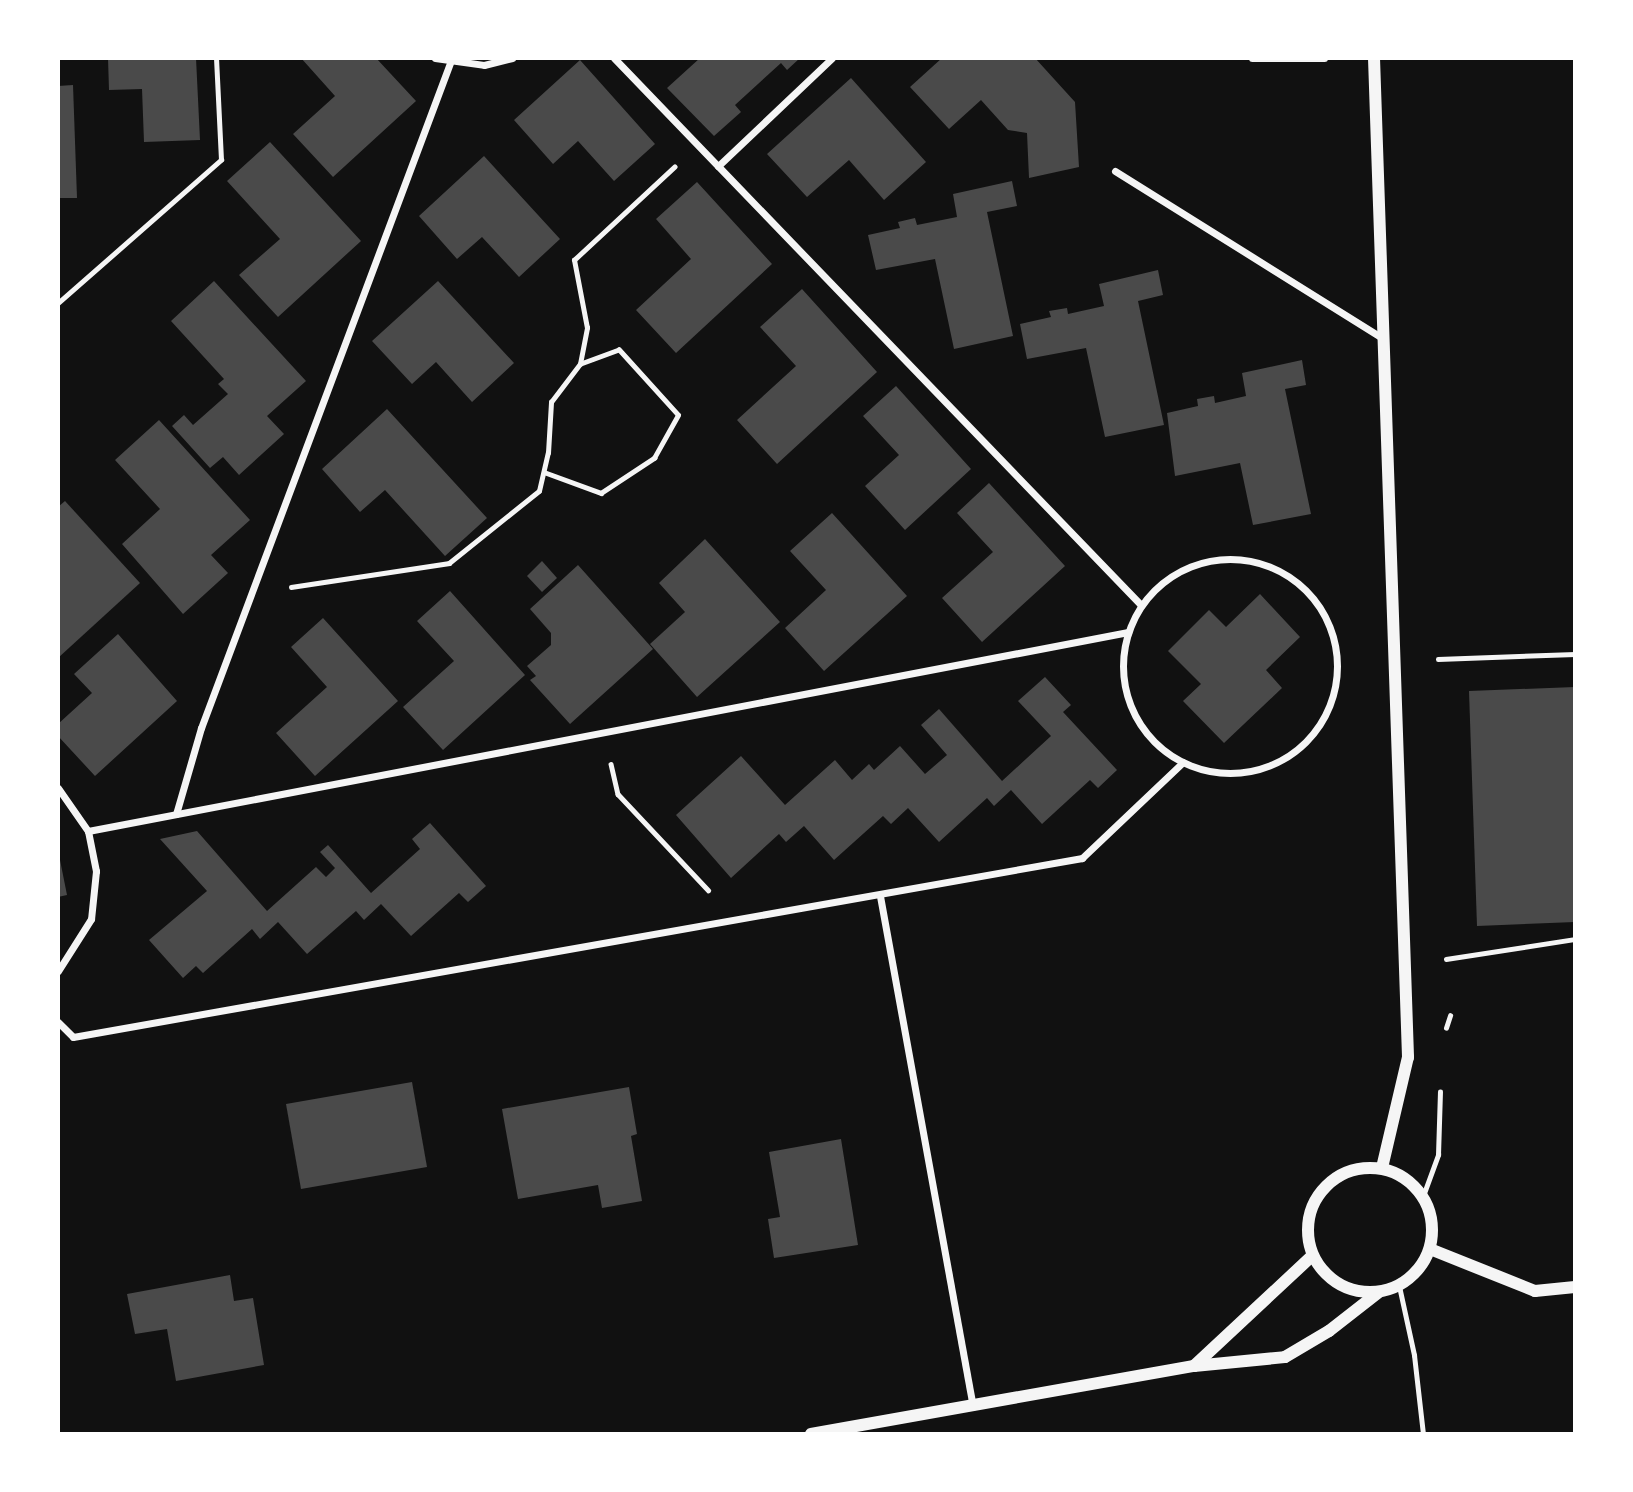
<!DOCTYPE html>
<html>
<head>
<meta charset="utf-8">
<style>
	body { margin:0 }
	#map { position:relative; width:1633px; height:1492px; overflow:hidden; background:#111; font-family:Figtree,sans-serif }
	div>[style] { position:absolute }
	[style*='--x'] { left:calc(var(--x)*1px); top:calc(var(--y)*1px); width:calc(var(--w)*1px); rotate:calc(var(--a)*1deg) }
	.building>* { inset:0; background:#4a4a4a }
	.path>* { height:4.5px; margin:-2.25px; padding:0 2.25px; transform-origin:2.25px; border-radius:2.25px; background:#f5f5f5 }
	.service>* { height:5px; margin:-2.5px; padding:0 2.5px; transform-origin:2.5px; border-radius:2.5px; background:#f5f5f5 }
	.minor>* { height:7px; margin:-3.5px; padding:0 3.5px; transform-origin:3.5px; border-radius:3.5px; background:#f5f5f5 }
	.minor>.ring { margin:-3.5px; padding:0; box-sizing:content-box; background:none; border:7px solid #f5f5f5; border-radius:50% }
	.tertiary>* { height:12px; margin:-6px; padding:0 6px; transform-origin:6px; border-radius:6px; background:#f5f5f5 }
	.tertiary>.ring { margin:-6px; padding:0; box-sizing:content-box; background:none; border:12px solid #f5f5f5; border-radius:50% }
	span { translate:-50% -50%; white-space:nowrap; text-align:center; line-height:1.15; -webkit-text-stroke:7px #fff; paint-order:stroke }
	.frame { position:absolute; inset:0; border:60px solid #fff; pointer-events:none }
</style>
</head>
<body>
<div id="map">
	<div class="building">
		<div style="clip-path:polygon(108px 58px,196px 58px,200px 140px,144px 142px,142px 89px,109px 90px)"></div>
		<div style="clip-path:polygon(301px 58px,376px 58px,416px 101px,333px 177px,293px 134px,335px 96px)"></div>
		<div style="clip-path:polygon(700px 58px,800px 58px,787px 70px,781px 63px,735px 105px,741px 112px,714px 136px,667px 88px)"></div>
		<div style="clip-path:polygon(942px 58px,1035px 58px,1075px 102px,1079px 167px,1029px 178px,1027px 133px,1008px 130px,981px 100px,949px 129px,910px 87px)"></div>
		<div style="clip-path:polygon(580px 60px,655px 144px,614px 181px,578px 141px,553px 164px,514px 120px)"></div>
		<div style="clip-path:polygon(851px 78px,926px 162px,884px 200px,849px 160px,807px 197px,767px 154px)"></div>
		<div style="clip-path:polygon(73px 85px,77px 198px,58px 198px,58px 86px)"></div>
		<div style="clip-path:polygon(270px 142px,361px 241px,278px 317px,239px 275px,280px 239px,227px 181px)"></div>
		<div style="clip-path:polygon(484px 156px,560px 239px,519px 277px,482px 237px,457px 259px,419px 216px)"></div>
		<div style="clip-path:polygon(1012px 181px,1017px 206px,987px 212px,1013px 336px,954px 349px,935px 259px,876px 270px,868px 235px,900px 228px,898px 222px,915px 218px,917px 225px,957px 217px,953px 194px)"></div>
		<div style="clip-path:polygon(697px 182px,772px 264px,676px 353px,636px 310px,691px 259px,656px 219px)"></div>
		<div style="clip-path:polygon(1158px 270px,1163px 295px,1138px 301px,1164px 425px,1105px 437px,1086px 348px,1027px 359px,1020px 324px,1051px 317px,1049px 311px,1067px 308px,1068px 314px,1104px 306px,1099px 284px)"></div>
		<div style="clip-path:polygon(214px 281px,306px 381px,267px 416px,284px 434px,239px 475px,223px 457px,210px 468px,172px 426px,184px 415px,193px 425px,228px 394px,218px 384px,224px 379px,171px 321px)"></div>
		<div style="clip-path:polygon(438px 281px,514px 363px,472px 402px,436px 362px,412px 384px,372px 341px)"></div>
		<div style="clip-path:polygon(802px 289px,877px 372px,777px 464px,737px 420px,796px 366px,760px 327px)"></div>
		<div style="clip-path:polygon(1302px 360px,1306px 385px,1285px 389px,1311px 514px,1253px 525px,1240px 463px,1175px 476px,1167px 413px,1198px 406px,1197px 399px,1214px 396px,1215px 403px,1246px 396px,1242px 373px)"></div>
		<div style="clip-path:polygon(896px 386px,971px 469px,905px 530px,865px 486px,899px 455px,863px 416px)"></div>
		<div style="clip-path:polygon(387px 409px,487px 518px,445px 556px,385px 490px,360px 512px,322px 469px)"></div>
		<div style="clip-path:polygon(159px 420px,250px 520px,211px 555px,228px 573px,183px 614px,122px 544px,160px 509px,115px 460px)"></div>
		<div style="clip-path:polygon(989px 483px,1065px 566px,982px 642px,942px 598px,993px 552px,957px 513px)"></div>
		<div style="clip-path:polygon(65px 501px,140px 583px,58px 658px,58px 507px)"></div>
		<div style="clip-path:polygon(832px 513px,907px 596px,824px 671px,785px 628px,826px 590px,790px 551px)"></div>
		<div style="clip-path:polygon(705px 539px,780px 622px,697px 697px,650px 644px,685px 612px,659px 583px)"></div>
		<div style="clip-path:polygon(542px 561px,557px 578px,542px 592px,527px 576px)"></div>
		<div style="clip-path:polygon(578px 565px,653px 649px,570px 724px,530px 680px,536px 676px,527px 666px,551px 645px,551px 633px,530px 609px)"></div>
		<div style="clip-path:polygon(450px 591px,525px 675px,443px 750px,403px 707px,454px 661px,417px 621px)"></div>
		<div style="clip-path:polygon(1260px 594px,1300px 637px,1266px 670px,1282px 688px,1224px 743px,1183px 701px,1201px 684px,1168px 651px,1209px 610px,1226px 627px)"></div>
		<div style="clip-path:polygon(323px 618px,398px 701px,315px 776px,276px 733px,327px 687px,291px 647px)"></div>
		<div style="clip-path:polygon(118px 634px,177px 701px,95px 776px,58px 736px,58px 724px,92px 693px,74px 674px)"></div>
		<div style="clip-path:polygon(1045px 677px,1071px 705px,1063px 712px,1117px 770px,1098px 788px,1090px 780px,1042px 824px,1011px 790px,994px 806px,987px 798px,939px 842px,908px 808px,891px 824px,883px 816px,834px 860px,804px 826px,786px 842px,779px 834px,731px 878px,676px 815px,741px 756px,785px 805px,835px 760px,852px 780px,869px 764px,874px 770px,900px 746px,925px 774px,947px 755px,921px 725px,939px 709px,1002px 781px,1051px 736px,1018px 701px)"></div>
		<div style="clip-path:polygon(1575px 687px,1575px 922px,1477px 926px,1469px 691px)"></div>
		<div style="clip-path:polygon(430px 823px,486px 886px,468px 902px,459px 893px,411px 936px,381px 904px,364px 920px,356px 911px,307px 954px,278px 922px,260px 939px,252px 929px,203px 973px,196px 966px,183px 978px,149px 940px,207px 891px,160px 839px,197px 831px,267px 911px,316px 867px,326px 877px,335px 868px,320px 852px,328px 845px,371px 893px,420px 849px,412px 839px)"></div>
		<div style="clip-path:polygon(59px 855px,67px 895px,58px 897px,58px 856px)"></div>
		<div style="clip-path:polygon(412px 1082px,427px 1167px,301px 1189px,286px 1104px)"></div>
		<div style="clip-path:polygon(629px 1087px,637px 1134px,631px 1136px,642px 1201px,602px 1208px,598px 1185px,518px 1199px,502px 1109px)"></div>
		<div style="clip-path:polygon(841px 1139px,858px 1245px,774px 1258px,768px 1219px,780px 1217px,769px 1152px)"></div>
		<div style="clip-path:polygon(230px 1275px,234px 1301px,253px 1298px,264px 1365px,176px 1381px,167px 1329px,135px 1334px,127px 1294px)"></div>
	</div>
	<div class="path">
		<div style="--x:58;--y:303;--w:217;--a:-41.3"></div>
		<div style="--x:221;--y:160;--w:102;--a:-92.8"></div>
		<div style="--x:544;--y:472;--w:61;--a:20.2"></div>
		<div style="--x:601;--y:493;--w:64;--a:-33.4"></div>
		<div style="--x:654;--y:458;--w:49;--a:-60.8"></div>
		<div style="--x:678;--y:415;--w:88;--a:-132.2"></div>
		<div style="--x:619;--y:350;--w:40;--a:159.8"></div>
		<div style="--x:291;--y:587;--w:160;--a:-8.6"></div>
		<div style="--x:449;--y:563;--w:115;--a:-38.7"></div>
		<div style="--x:539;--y:491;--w:39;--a:-77"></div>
		<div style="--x:548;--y:453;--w:51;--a:-86.6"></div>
		<div style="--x:551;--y:402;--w:48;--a:-52.7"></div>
		<div style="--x:580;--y:364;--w:37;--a:-79"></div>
		<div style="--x:587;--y:328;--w:69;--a:-100.8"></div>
		<div style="--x:574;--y:260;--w:137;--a:-42.9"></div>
		<div style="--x:1438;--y:659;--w:137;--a:-2.1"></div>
		<div style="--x:611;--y:764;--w:31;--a:77"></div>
		<div style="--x:618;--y:794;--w:132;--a:46.8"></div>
		<div style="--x:1446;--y:959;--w:131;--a:-8.8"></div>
		<div style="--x:1446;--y:1028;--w:13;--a:-72"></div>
		<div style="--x:1423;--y:1196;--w:44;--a:-69.9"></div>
		<div style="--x:1438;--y:1155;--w:63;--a:-88.2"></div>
	</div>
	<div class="service">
		<div style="--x:1399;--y:1286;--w:71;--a:77.7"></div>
		<div style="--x:1414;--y:1355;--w:80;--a:83.5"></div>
	</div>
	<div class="minor">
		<div style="--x:435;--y:58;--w:49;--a:8.1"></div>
		<div style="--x:484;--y:65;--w:29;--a:-14"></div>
		<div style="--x:614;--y:58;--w:150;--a:46.1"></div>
		<div style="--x:832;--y:58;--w:157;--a:136.5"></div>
		<div style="--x:718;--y:166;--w:610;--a:46.06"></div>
		<div style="--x:1252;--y:58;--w:72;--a:0"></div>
		<div style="--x:1115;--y:171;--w:317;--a:32"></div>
		<div class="ring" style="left:1123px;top:559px;width:207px;height:207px"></div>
		<div style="--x:58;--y:788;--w:52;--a:55.1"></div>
		<div style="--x:88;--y:831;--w:41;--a:78.7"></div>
		<div style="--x:96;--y:871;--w:48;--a:95.9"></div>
		<div style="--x:91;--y:919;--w:62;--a:122.4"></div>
		<div style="--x:176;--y:814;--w:90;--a:-73.8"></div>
		<div style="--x:201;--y:728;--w:710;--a:-69.47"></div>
		<div style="--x:88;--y:831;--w:1059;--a:-10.83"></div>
		<div style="--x:880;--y:896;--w:519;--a:79.69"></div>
		<div style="--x:58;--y:1022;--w:21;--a:45"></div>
		<div style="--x:73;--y:1037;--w:1025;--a:-10.06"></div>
		<div style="--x:1082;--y:858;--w:139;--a:-43.5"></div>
	</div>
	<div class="tertiary">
		<div style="--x:1374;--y:58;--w:1000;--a:88.05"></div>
		<div style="--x:1408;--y:1057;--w:114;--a:103.2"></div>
		<div class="ring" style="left:1308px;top:1168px;width:112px;height:112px"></div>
		<div style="--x:1430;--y:1249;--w:113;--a:21.8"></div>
		<div style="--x:1535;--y:1291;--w:40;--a:-5.7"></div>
		<div style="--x:1194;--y:1366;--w:161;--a:-43"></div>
		<div style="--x:811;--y:1434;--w:389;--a:-10.1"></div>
		<div style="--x:1194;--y:1366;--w:91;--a:-5.6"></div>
		<div style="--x:1285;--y:1357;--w:51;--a:-30.6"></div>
		<div style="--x:1329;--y:1331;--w:63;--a:-38"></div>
	</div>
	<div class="frame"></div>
</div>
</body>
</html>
